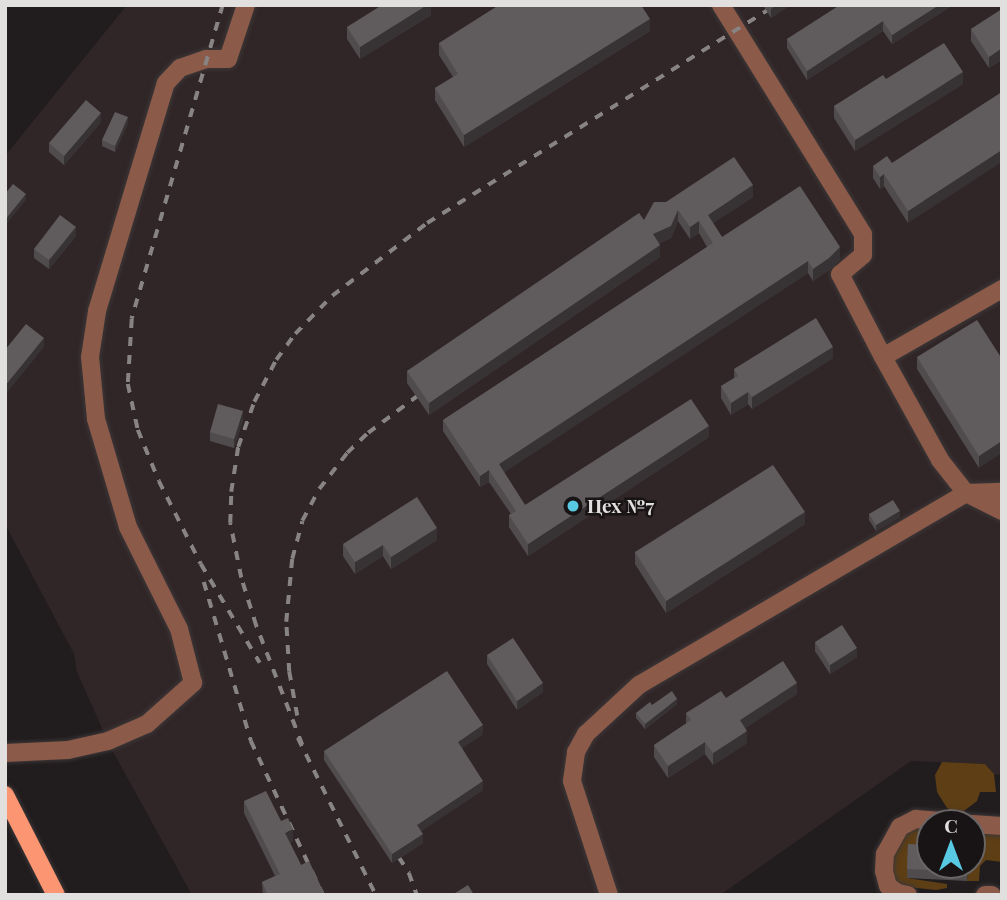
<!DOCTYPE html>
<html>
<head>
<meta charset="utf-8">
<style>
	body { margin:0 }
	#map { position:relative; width:1007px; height:900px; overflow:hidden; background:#211c1d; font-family:"Playfair Display",serif }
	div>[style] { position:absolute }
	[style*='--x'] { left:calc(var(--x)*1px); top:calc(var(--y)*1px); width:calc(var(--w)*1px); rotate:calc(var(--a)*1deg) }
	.built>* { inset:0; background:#312627 }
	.green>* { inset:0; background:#5d3e15 }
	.roads { filter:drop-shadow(0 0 2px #3c3738) drop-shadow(0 0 2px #3c3738) }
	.minor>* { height:18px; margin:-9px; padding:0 9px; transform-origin:9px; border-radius:9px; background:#8b5a49 }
	.major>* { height:18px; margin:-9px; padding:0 9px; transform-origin:9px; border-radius:9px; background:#fb9572 }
	.rail>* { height:3.5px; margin-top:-1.75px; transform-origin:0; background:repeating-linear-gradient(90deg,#888484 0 9px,transparent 0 18px) }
	.wall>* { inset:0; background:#504c4e }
	.shaded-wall>* { inset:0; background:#373234 }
	.building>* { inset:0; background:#605c5e }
	.dots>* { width:19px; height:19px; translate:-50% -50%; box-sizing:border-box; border:4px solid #181314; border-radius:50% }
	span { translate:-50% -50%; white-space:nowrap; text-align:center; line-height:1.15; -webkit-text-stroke:5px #181314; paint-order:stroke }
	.poi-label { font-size:19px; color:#e2dfdf; font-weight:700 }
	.left { translate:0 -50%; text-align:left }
	.frame { position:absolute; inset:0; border:7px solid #e2dfdf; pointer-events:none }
	.north { position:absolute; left:916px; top:809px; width:70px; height:70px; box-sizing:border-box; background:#181314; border:2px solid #696565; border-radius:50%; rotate:0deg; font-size:19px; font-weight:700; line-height:28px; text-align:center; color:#e2dfdf }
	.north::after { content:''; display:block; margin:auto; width:24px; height:32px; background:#58c9e3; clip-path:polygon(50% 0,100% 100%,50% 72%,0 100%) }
</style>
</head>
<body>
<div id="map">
	<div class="built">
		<div style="clip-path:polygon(127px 5px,1002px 5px,1002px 775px,994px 774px,985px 764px,911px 761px,720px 895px,192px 895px,111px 748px,77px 672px,74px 654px,5px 524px,5px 156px)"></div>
	</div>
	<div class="green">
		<div style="clip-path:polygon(942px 762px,985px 764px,994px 774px,996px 792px,980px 792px,977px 801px,960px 814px,947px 808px,937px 792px,935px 775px)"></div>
		<div style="clip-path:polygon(930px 823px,930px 854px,907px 878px,947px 884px,947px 888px,936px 890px,898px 886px,889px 875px,891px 847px,903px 831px)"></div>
		<div style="clip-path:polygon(972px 826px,1002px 829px,1002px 862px,986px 860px,980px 866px,979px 881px,967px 881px,968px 865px,972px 865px)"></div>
	</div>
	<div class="roads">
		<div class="minor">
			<div style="--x:721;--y:5;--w:269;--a:58.2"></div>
			<div style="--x:863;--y:234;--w:21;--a:90"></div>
			<div style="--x:863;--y:255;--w:30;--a:140"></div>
			<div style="--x:840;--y:274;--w:93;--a:62.6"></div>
			<div style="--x:1002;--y:289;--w:137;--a:150.3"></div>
			<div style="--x:883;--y:357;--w:118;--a:61"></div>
			<div style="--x:940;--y:460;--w:42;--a:51.8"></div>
			<div style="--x:966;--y:493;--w:36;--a:-2"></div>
			<div style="--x:5;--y:753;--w:63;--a:-2.7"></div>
			<div style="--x:68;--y:750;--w:41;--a:-12.7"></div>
			<div style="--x:108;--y:741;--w:43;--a:-23.6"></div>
			<div style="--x:147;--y:724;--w:62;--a:-41.7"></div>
			<div style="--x:193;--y:683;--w:56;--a:-104.5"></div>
			<div style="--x:179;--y:629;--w:114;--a:-116.6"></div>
			<div style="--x:128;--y:527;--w:113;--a:-106.5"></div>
			<div style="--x:96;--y:419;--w:62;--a:-95.5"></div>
			<div style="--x:90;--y:357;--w:47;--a:-81.3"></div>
			<div style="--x:97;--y:311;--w:238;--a:-73.2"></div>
			<div style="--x:166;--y:83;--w:21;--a:-47"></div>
			<div style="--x:180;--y:68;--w:28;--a:-19"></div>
			<div style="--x:206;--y:59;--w:22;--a:0"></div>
			<div style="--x:228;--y:59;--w:57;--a:-71.6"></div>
			<div style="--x:972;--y:824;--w:30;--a:4"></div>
			<div style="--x:609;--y:895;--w:120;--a:-108"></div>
			<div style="--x:572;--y:781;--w:29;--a:-82"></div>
			<div style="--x:576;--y:752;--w:21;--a:-61"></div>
			<div style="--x:586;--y:734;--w:72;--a:-42.8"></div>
			<div style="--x:639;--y:685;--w:379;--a:-30.4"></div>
			<div style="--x:966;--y:493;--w:40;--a:26.6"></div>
			<div style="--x:908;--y:895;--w:10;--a:-169"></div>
			<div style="--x:898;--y:893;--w:12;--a:-145"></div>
			<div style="--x:888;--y:886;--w:16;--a:-105"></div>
			<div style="--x:884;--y:871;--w:17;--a:-87"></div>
			<div style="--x:885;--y:854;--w:31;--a:-61"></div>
			<div style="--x:900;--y:827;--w:18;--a:-27"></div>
			<div style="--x:916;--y:819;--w:50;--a:4.6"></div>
			<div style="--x:985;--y:895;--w:7;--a:0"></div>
		</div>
		<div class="major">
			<div style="--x:5;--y:795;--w:112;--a:63"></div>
		</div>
	</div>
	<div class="rail">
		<div style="--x:223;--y:5;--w:327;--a:106.2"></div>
		<div style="--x:132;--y:319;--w:65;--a:93.5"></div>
		<div style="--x:128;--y:384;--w:47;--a:77.7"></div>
		<div style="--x:138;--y:430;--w:55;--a:67.6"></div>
		<div style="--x:159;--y:481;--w:93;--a:63.2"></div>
		<div style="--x:201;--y:564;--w:115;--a:59.2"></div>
		<div style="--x:204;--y:582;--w:166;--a:73.5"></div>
		<div style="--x:251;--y:741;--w:170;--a:64.9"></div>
		<div style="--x:297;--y:716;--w:45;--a:-100.3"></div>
		<div style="--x:289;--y:672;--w:50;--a:-93.4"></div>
		<div style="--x:286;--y:622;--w:63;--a:-84.6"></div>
		<div style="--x:292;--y:559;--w:39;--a:-75"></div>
		<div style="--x:302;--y:521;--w:36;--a:-62"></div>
		<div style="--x:319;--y:489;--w:46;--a:-52.1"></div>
		<div style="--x:347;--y:453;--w:29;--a:-44"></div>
		<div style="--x:368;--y:433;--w:80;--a:-36.9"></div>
		<div style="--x:298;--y:738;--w:175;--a:63.6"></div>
		<div style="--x:302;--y:745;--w:128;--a:-111.1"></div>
		<div style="--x:256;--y:626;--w:50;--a:-107.4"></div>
		<div style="--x:241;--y:578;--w:56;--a:-101.3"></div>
		<div style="--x:230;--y:523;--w:31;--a:-88"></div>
		<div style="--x:231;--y:492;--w:46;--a:-81.2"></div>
		<div style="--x:238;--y:447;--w:48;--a:-70.4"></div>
		<div style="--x:254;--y:402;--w:47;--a:-62.4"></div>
		<div style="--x:276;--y:360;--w:32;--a:-54"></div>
		<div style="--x:295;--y:334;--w:53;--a:-45.8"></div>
		<div style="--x:332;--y:296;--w:120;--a:-37.5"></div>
		<div style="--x:427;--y:223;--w:411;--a:-32"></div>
		<div style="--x:389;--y:842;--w:37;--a:57"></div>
		<div style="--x:409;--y:873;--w:23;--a:70"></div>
	</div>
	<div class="wall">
		<div style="clip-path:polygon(431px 5px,431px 15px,360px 59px,347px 39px,347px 27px)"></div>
		<div style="clip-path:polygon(763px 5px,790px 5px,771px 18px)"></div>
		<div style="clip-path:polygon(840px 5px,953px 5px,892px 44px,883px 31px,807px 80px,787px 48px,787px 39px)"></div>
		<div style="clip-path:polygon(1002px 9px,1002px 60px,989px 68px,971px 41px,971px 29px)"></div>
		<div style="clip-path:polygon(650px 31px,464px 147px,435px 100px,435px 88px,453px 77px,439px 55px,439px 43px)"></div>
		<div style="clip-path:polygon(886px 79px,963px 84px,855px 151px,834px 118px,834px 106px)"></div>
		<div style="clip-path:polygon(1002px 92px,908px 223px,884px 186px,880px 189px,873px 178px,873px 166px,892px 163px)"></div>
		<div style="clip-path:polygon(101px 122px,64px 165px,49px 152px,49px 143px)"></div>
		<div style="clip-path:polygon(128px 123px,115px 152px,102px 146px,102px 140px)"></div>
		<div style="clip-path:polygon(753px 197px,713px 223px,722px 237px,840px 259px,829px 270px,813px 281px,808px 273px,504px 472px,525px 505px,709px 437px,528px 556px,509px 527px,509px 515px,511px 514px,489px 482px,480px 487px,443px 431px,443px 420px,707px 247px,699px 233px,690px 239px,678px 221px,671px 238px,659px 243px,660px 257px,429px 415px,407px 383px,407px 371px,644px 220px,666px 202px)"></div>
		<div style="clip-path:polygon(76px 236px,49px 269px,34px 258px,34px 249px)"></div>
		<div style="clip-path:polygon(917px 357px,1002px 359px,979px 468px,917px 369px)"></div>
		<div style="clip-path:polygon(833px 358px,752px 409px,748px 404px,731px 415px,721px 398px,721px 386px,734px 378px,734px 369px)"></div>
		<div style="clip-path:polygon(243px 420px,234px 448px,210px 441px,210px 432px)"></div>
		<div style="clip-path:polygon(869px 514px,900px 517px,876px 531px,869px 520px)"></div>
		<div style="clip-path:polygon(805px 524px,666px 613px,635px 564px,635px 552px)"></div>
		<div style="clip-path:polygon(437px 540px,391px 569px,383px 556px,355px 574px,343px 556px,343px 544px)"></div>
		<div style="clip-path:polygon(815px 642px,857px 657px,830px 674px,815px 651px)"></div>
		<div style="clip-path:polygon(487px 655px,543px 692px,517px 710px,487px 664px)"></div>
		<div style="clip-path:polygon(797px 694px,745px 728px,747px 743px,713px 765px,705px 754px,668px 778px,654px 757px,654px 745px,686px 724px,686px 713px,726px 698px)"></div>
		<div style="clip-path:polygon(677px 704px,645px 729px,636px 718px,636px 713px,652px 705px)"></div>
		<div style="clip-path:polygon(483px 734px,462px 748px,483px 790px,421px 831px,423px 843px,392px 863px,324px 760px,324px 751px)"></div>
		<div style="clip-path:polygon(244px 801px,281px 821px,293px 841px,290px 843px,301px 865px,325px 895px,263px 895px,262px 882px,275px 876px,244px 813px)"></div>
		<div style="clip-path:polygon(908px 844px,968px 865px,967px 881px,907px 878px)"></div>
	</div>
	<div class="shaded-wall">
		<div style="clip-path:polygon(427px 5px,431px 5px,431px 15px,360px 59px,360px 47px)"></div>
		<div style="clip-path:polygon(777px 5px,790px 5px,771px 18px,771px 9px)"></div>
		<div style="clip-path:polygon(939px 5px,953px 5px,892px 44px,892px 35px)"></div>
		<div style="clip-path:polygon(650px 19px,650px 31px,464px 147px,464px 135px)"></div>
		<div style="clip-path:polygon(883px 21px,883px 31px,807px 80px,807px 71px)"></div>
		<div style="clip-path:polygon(1002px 48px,1002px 60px,989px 68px,989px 57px)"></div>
		<div style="clip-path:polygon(963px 72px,963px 84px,855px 151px,855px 140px)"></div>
		<div style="clip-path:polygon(101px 113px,101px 122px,64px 165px,64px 156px)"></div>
		<div style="clip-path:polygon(128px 117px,128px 123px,115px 152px,115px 146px)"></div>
		<div style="clip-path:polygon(1002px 150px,1002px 162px,908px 223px,908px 211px)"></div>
		<div style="clip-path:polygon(884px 174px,884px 186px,880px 189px,880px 177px)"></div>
		<div style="clip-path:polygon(753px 185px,753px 197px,708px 227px,708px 215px)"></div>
		<div style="clip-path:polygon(26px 194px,26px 200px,5px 226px,5px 220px)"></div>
		<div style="clip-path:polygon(678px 210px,678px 221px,671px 238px,653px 245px,653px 234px)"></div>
		<div style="clip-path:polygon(699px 221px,699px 233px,690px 239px,690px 227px)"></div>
		<div style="clip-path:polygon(76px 227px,76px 236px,49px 269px,49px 260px)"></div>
		<div style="clip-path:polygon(660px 245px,660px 257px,429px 415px,429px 403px)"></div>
		<div style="clip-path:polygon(840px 247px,840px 259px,829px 270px,813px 281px,813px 269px)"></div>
		<div style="clip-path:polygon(808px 261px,808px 273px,499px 476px,499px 464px)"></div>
		<div style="clip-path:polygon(44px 338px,44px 347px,5px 395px,5px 386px)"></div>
		<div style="clip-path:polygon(833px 347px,833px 358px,752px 409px,752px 397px)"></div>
		<div style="clip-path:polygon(748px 392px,748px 404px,731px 415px,731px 403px)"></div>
		<div style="clip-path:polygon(243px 411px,243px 420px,234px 448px,234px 439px)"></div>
		<div style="clip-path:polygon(709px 426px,709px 437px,528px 556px,528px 544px)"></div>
		<div style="clip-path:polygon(1002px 441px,1002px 453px,979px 468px,979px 456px)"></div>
		<div style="clip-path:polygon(489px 470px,489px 482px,480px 487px,480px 476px)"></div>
		<div style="clip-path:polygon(900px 511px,900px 517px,876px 531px,876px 525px)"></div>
		<div style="clip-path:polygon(805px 512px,805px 524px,666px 613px,666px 601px)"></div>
		<div style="clip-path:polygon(437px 528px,437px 540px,391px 569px,391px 557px)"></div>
		<div style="clip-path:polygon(383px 545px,383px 556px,355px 574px,355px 562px)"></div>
		<div style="clip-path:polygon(857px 648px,857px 657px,830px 674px,830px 665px)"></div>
		<div style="clip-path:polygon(543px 683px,543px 692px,517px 710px,517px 701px)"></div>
		<div style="clip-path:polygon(797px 683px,797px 694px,740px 732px,740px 720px)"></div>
		<div style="clip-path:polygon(677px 699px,677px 704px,645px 729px,645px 724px)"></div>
		<div style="clip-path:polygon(483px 725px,483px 734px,458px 751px,458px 742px)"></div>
		<div style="clip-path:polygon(747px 731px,747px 743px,713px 765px,713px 753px)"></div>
		<div style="clip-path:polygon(705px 742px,705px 754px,668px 778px,668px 766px)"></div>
		<div style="clip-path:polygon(483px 781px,483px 790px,417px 834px,417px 825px)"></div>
		<div style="clip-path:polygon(293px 829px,293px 841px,285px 845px,285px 833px)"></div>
		<div style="clip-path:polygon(423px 834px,423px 843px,392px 863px,392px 854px)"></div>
	</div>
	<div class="building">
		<div style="clip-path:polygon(382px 5px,427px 5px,360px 47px,347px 27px)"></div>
		<div style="clip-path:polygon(499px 5px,641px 5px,650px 19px,464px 135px,435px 88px,458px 74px,439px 43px)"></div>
		<div style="clip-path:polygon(840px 5px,939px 5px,892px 35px,883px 21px,807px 71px,787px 39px)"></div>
		<div style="clip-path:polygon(1002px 9px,1002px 48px,989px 57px,971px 29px)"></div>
		<div style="clip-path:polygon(944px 43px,963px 72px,855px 140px,834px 106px,883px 75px,886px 79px)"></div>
		<div style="clip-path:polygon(1002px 92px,1002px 150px,908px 211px,884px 174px,880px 177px,873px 166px,887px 156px,892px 163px)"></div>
		<div style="clip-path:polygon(86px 100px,101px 113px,64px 156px,49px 143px)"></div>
		<div style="clip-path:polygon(115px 112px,128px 117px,115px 146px,102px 140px)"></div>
		<div style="clip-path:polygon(734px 157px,753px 185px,708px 215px,722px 237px,800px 186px,840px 247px,829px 258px,813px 269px,808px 261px,499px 464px,525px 505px,691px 399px,709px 426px,528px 544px,509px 515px,516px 511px,489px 470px,480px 476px,443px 420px,713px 243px,699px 221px,690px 227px,678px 210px,671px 226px,653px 234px,660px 245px,429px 403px,407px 371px,639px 213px,644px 220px,654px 202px,666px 202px)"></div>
		<div style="clip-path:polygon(13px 184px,26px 194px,5px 220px,5px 194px)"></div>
		<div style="clip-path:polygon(60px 215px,76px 227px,49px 260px,34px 249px)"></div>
		<div style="clip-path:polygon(816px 318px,833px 347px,752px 397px,748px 392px,731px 403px,721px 386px,738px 376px,734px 369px)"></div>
		<div style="clip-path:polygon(977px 320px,1002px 359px,1002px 441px,979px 456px,917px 357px)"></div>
		<div style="clip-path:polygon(26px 324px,44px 338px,5px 386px,5px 350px)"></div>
		<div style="clip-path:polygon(218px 404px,243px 411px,234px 439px,210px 432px)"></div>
		<div style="clip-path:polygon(773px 465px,805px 512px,666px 601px,635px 552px)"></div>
		<div style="clip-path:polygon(417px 497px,437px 528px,391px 557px,383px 545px,355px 562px,343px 544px)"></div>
		<div style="clip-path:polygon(893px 500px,900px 511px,876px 525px,869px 514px)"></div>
		<div style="clip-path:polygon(842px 625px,857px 648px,830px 665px,815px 642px)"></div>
		<div style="clip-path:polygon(513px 638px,543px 683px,517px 701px,487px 655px)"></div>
		<div style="clip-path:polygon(783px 661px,797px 683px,740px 720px,747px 731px,713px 753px,705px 742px,668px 766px,654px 745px,691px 720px,686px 713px,721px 691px,726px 698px)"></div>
		<div style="clip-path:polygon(447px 671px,483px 725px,458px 742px,483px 781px,417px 825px,423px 834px,392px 854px,324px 751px)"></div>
		<div style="clip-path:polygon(672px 691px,677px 699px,645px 724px,636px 713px,650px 702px,652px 705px)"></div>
		<div style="clip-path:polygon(266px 791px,281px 821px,288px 818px,293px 829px,285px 833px,301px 865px,309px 861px,325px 895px,268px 895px,262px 882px,280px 874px,244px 801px)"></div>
		<div style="clip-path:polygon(908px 844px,930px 845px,930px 865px,968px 865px,967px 872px,907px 869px)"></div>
		<div style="clip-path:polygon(468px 885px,474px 895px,452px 895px)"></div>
	</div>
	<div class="dots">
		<div style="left:573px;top:506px;background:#58c9e3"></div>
	</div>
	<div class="poi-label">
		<span class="left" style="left:587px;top:506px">Цех №7</span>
	</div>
	<div class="frame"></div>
	<div class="north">С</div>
</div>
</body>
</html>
